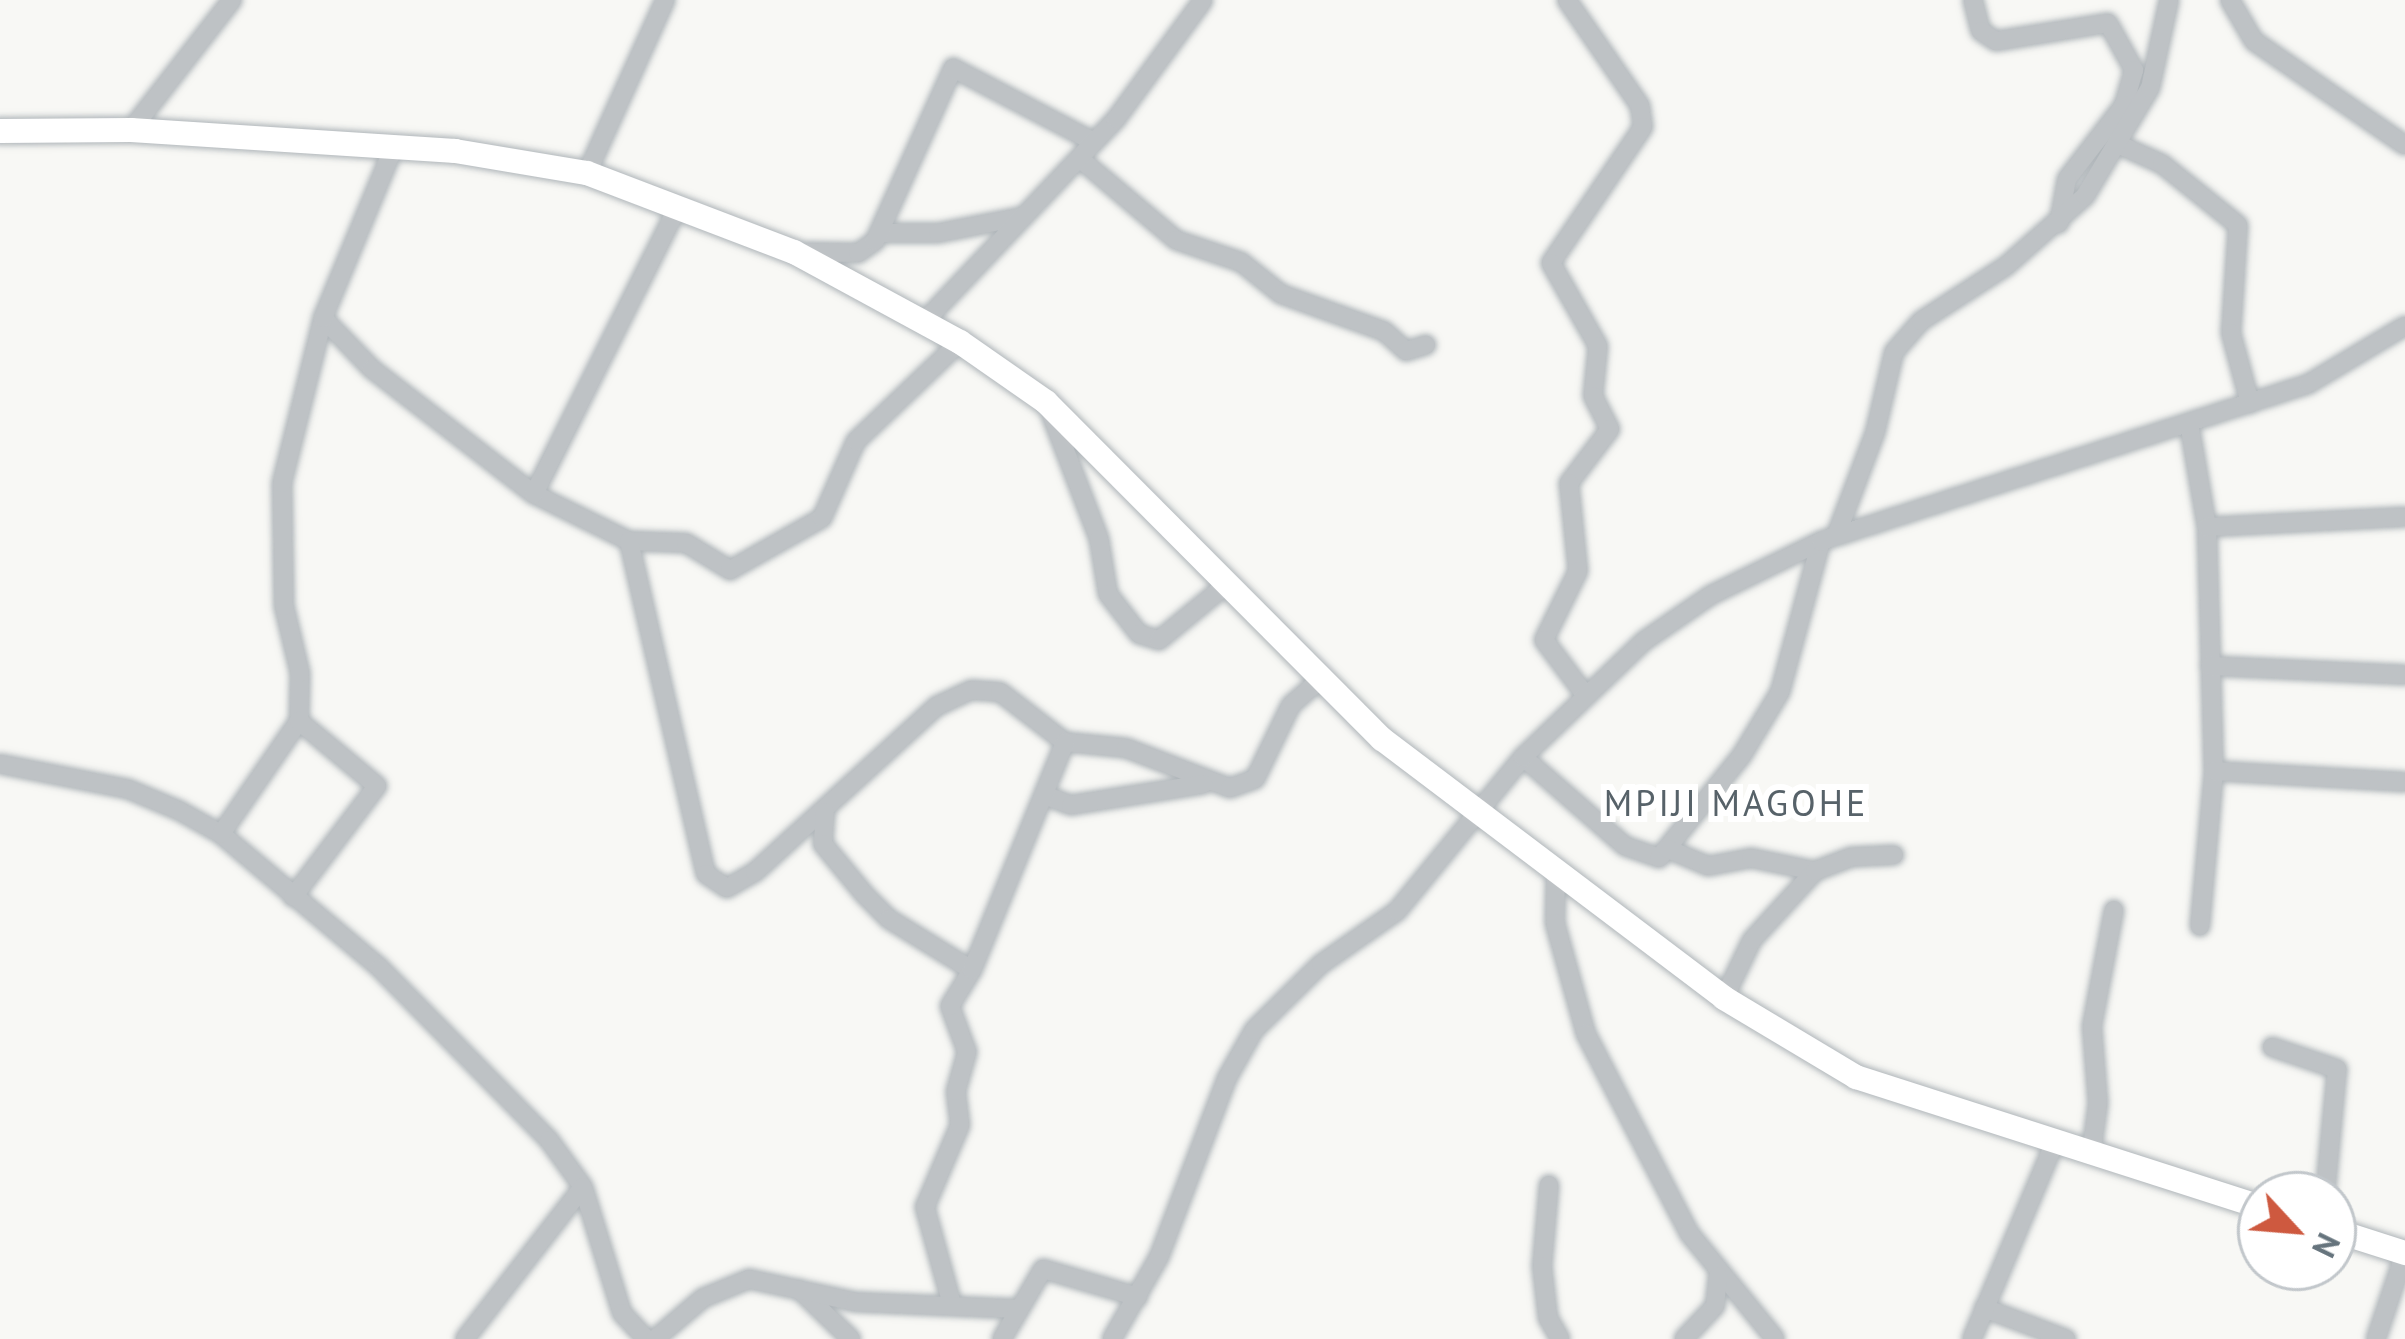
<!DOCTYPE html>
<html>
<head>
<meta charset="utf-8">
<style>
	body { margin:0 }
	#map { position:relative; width:2405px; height:1339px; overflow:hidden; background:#f8f8f5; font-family:"PT Sans",sans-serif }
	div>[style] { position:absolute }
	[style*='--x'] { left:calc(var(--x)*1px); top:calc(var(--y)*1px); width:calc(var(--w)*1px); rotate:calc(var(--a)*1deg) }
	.roads { filter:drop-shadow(0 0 3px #b0b6ba) drop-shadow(0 0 3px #b0b6ba) }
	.street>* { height:18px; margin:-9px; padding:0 9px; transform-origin:9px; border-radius:9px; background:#bec2c5 }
	.secondary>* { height:24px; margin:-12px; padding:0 12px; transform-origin:12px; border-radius:12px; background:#fff }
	span { translate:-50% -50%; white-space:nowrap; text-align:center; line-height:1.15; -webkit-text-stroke:12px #fff; paint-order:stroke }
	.quarter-label { font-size:36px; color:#576269; letter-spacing:3px }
	.north { position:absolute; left:2237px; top:1171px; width:120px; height:120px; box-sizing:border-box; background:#fff; border:3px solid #c2c7cb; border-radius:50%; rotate:116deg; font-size:33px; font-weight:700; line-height:48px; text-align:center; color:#66747d }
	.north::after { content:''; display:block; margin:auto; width:42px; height:54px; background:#ce593f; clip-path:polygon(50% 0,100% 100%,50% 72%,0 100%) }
</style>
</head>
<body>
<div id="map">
	<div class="roads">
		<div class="street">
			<div style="--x:1567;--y:0;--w:129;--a:55.4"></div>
			<div style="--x:1640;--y:106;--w:21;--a:82"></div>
			<div style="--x:1643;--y:127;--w:164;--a:124.1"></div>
			<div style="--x:1551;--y:263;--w:95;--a:60.5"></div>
			<div style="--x:1598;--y:346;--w:50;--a:95.7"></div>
			<div style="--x:1593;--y:396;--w:37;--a:63"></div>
			<div style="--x:1610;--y:429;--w:68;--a:127.2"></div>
			<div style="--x:1569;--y:483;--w:88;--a:84.2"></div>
			<div style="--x:1578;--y:571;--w:77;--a:116.2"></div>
			<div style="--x:1544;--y:640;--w:70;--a:53.1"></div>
			<div style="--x:1973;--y:0;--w:32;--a:76"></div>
			<div style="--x:1981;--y:31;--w:18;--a:34"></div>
			<div style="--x:1996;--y:41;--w:113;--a:-9.1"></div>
			<div style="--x:2108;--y:23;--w:54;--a:61"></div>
			<div style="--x:2134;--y:70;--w:36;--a:106"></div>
			<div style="--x:2124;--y:105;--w:93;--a:127.6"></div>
			<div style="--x:2067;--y:179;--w:45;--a:100.3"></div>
			<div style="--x:2230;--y:0;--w:48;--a:59.7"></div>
			<div style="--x:2254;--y:41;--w:183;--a:34.6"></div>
			<div style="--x:131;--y:130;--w:165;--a:-52.2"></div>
			<div style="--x:2122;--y:146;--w:44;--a:24.2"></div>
			<div style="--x:2162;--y:164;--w:97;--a:38.8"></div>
			<div style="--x:2238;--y:225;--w:108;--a:93.7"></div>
			<div style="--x:2231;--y:333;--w:73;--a:74.8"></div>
			<div style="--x:1079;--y:158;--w:127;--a:40.2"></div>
			<div style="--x:1176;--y:240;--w:69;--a:18.7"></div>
			<div style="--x:1241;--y:262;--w:51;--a:38.7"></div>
			<div style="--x:1281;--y:294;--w:109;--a:19.8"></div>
			<div style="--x:1384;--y:331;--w:30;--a:42"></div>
			<div style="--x:1406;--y:351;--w:21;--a:-17"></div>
			<div style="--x:587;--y:173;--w:190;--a:-65.7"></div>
			<div style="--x:881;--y:233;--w:57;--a:0"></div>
			<div style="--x:938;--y:233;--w:84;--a:-11"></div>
			<div style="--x:799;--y:252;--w:59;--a:1"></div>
			<div style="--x:858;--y:253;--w:21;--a:-35"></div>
			<div style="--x:875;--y:241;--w:190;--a:-65.7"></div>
			<div style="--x:953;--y:68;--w:159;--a:27.7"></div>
			<div style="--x:323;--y:318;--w:71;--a:46.1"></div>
			<div style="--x:372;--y:369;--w:205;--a:37.7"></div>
			<div style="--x:534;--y:494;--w:106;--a:26.3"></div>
			<div style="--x:629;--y:541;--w:57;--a:2"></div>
			<div style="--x:686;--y:543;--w:52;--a:31.5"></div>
			<div style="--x:730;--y:570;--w:106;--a:-29.5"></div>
			<div style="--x:822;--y:518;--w:84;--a:-66.2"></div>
			<div style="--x:856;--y:441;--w:144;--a:-43.6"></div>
			<div style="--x:924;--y:322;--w:279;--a:-46.6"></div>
			<div style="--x:1116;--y:119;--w:147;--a:-53.8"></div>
			<div style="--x:1048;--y:406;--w:142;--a:69"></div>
			<div style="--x:1099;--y:539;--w:56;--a:80.7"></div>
			<div style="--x:1108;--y:594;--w:51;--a:52.2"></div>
			<div style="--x:1139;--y:634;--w:21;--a:17"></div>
			<div style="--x:1159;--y:640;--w:87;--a:-39.4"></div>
			<div style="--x:2189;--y:423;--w:106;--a:80.2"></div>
			<div style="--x:2207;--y:527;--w:244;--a:88.4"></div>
			<div style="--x:2214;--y:771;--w:156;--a:95.2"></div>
			<div style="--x:534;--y:494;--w:321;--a:-63.4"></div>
			<div style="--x:2207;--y:527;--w:198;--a:-2.9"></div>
			<div style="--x:1836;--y:536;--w:110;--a:-69.3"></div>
			<div style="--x:1875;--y:433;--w:83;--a:-76.8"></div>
			<div style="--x:1894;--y:352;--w:41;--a:-48.9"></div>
			<div style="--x:1921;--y:321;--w:101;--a:-32.9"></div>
			<div style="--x:2006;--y:266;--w:106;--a:-41.5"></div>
			<div style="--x:2085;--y:196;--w:126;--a:-59"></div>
			<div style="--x:2150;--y:88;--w:90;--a:-77.8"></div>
			<div style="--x:629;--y:541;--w:342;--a:77"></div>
			<div style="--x:706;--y:874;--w:25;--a:34"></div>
			<div style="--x:727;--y:888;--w:32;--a:-30"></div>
			<div style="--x:755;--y:872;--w:246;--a:-42.4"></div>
			<div style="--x:937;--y:706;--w:38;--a:-25"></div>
			<div style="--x:971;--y:690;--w:29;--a:4"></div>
			<div style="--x:1000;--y:692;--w:82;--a:37.6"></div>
			<div style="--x:1065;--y:742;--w:61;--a:5.6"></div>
			<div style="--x:1126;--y:748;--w:111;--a:21"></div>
			<div style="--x:1230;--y:788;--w:27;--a:-20"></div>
			<div style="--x:1255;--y:779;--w:82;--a:-64.1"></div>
			<div style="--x:1291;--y:705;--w:37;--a:-41"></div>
			<div style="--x:2210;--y:666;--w:195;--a:2.6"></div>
			<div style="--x:1523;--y:757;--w:135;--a:41.1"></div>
			<div style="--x:1625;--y:846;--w:36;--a:19"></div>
			<div style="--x:1659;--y:858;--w:132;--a:-51.1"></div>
			<div style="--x:1742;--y:755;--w:74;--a:-58.9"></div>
			<div style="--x:1780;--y:692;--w:156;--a:-74.8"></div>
			<div style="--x:0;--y:764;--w:130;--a:11.1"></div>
			<div style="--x:128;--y:789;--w:56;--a:22.9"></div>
			<div style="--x:180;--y:811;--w:47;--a:29.3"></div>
			<div style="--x:221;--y:834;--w:208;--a:40.1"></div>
			<div style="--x:380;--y:968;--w:241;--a:45.5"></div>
			<div style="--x:549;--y:1140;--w:58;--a:54.1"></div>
			<div style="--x:583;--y:1187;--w:132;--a:72.8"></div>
			<div style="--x:622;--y:1313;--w:35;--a:47"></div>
			<div style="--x:2214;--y:771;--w:191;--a:3.3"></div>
			<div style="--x:1047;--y:796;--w:26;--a:21"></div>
			<div style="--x:1071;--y:805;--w:134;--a:-9"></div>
			<div style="--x:825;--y:812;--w:32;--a:94"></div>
			<div style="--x:823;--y:844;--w:66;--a:50.5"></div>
			<div style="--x:865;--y:895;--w:34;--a:45"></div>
			<div style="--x:889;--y:919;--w:97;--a:31.6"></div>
			<div style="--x:221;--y:834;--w:137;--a:-55.4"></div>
			<div style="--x:299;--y:721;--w:48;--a:-88.8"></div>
			<div style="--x:300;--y:673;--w:69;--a:-103.4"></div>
			<div style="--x:284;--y:606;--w:123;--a:-90.9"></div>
			<div style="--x:282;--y:483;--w:170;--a:-76"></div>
			<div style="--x:323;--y:318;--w:185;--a:-67.5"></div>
			<div style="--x:1668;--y:849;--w:43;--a:23"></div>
			<div style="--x:1708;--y:866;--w:44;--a:-10.5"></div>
			<div style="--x:1751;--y:858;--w:65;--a:11.5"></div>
			<div style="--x:1556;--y:870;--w:53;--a:91.1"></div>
			<div style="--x:1555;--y:923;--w:115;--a:74.4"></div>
			<div style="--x:1586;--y:1034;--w:224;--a:62.6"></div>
			<div style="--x:1689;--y:1233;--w:136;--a:50.9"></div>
			<div style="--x:293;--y:897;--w:139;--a:-52.9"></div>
			<div style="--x:377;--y:786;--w:102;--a:-140.2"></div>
			<div style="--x:1724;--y:998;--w:64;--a:-64.2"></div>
			<div style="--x:1752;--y:940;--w:93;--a:-47.6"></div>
			<div style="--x:1815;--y:871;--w:39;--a:-21"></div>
			<div style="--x:1851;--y:857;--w:43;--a:-2.7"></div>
			<div style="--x:2272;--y:1047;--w:69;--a:18.7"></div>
			<div style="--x:2337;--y:1069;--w:127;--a:95.4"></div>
			<div style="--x:2091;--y:1155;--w:52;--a:-82.3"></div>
			<div style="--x:2098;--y:1103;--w:77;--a:-94.5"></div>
			<div style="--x:2092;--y:1026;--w:118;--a:-79.3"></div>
			<div style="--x:1549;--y:1185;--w:81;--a:94.9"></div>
			<div style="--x:1542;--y:1266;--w:52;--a:83.4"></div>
			<div style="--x:1548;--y:1318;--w:24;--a:60"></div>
			<div style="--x:799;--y:1289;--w:72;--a:43.9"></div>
			<div style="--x:951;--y:1301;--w:98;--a:-105.5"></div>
			<div style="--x:925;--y:1207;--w:89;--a:-66.9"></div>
			<div style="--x:960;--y:1125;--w:34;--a:-97"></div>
			<div style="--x:956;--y:1091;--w:41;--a:-74.2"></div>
			<div style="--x:967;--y:1052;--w:49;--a:-110.3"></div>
			<div style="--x:950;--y:1006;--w:42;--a:-58.6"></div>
			<div style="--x:972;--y:970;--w:246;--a:-67.8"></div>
			<div style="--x:1984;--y:1308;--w:88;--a:20.7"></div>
			<div style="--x:465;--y:1339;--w:192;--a:-52.2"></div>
			<div style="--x:655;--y:1339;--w:63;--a:-40.5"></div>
			<div style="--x:703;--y:1298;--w:50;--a:-22.4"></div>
			<div style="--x:749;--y:1279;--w:108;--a:12.2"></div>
			<div style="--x:855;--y:1302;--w:163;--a:2.5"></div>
			<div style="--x:1002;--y:1339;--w:81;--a:-59.6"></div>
			<div style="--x:1043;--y:1269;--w:99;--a:16.4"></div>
			<div style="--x:1112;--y:1339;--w:95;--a:-60.2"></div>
			<div style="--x:1159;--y:1257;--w:191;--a:-69.2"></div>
			<div style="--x:1227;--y:1078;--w:55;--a:-60.6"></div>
			<div style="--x:1254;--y:1030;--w:94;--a:-44.6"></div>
			<div style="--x:1321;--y:964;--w:93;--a:-34.9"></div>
			<div style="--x:1397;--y:911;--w:199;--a:-50.7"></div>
			<div style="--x:1523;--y:757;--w:168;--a:-43.8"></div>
			<div style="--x:1644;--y:641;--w:81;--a:-34.5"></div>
			<div style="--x:1711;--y:595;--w:123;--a:-26.1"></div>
			<div style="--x:1821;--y:541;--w:512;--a:-17.87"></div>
			<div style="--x:2308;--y:384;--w:113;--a:-30.9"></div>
			<div style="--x:1684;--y:1339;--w:45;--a:-46.8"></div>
			<div style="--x:1715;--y:1306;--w:30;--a:-84"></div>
			<div style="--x:1972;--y:1339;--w:214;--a:-67.2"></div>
			<div style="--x:2376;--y:1339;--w:91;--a:-71.4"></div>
		</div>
		<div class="secondary">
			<div style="--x:0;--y:131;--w:131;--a:-0.4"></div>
			<div style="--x:131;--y:130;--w:325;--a:3.7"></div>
			<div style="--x:455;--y:151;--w:134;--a:9.5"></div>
			<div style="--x:587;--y:173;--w:222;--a:20.9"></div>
			<div style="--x:794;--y:252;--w:189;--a:28.5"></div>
			<div style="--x:960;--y:342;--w:105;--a:34.9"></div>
			<div style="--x:1046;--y:402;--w:476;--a:45.1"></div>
			<div style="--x:1382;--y:739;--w:429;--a:37.1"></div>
			<div style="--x:1724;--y:998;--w:154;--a:30.9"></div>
			<div style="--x:1856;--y:1077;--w:425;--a:17.8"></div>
			<div style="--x:2333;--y:1230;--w:76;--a:17.7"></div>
		</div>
	</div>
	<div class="quarter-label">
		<span style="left:1736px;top:803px">MPIJI MAGOHE</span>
	</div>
	<div class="north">N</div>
</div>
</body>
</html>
